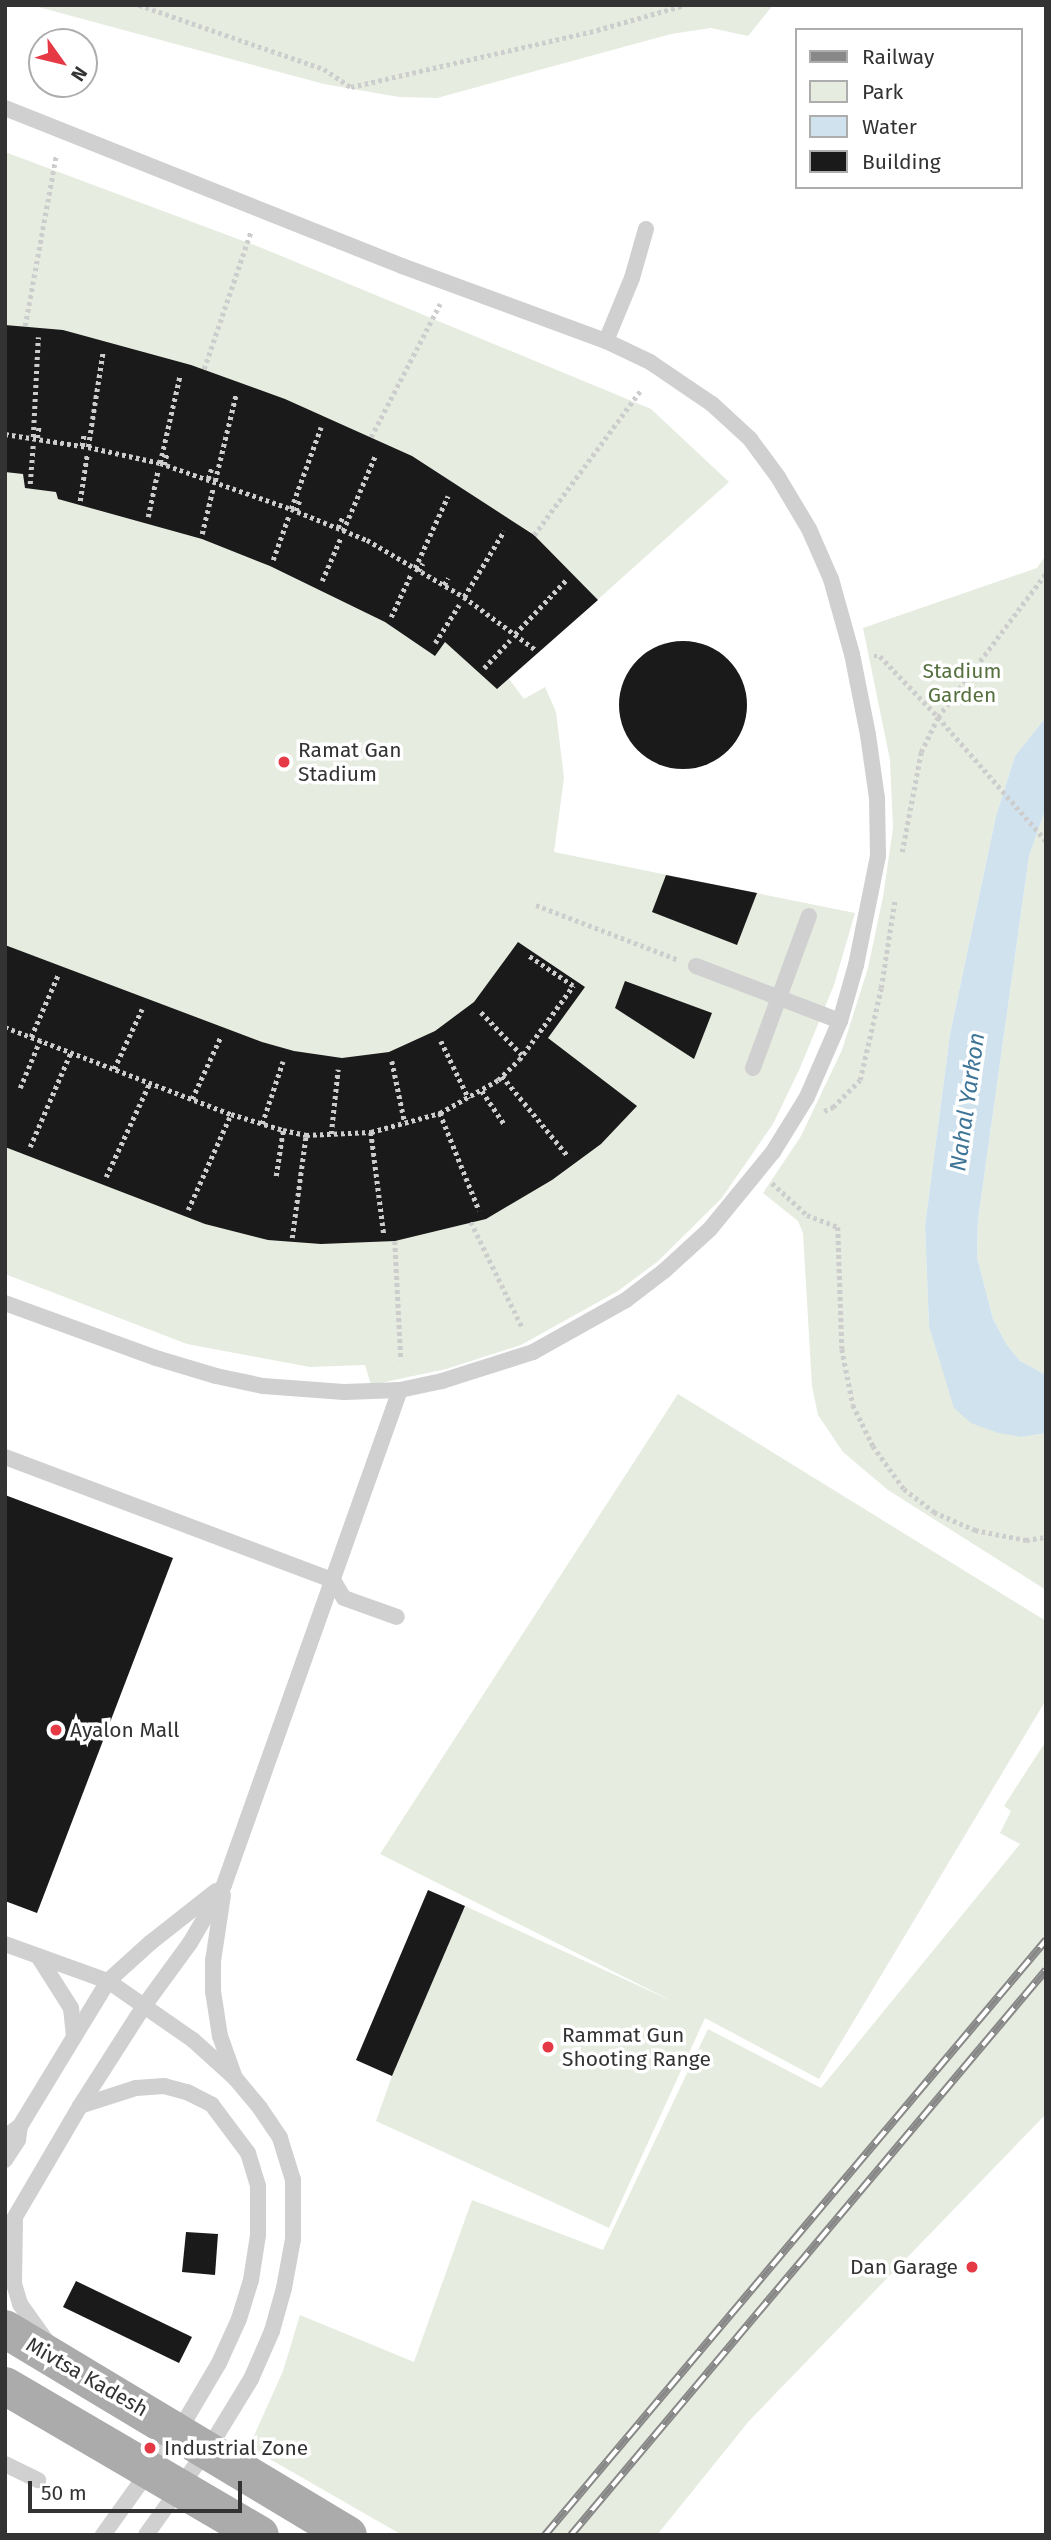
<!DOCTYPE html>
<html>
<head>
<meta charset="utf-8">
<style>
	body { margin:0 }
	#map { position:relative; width:1051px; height:2540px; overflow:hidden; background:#fff; font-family:"Fira Sans",sans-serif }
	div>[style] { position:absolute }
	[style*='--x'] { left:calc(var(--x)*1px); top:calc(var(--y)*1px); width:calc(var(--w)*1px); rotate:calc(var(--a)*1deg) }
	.green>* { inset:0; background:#e6ecdf }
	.water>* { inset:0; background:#cfe2ee }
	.building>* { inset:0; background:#1a1a1a }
	.round { border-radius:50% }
	.path>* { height:4.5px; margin-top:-2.25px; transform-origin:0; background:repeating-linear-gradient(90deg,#cdcdcd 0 3.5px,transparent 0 7px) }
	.service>* { height:16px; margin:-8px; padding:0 8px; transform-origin:8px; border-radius:8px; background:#d0d0d0 }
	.rail>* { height:8px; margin-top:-4px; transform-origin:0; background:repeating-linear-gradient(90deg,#fff 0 16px,#888 0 32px); box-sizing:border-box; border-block:2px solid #888 }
	.primary-bridge>* { height:38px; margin:-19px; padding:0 19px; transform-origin:19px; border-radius:19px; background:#ababab }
	.dots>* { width:19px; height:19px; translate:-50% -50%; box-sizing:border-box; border:4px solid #fff; border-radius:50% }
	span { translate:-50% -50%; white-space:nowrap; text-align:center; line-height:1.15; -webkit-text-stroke:7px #fff; paint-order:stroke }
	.park-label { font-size:21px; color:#56703f }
	.poi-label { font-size:21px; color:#333 }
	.left { translate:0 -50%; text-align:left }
	.right { translate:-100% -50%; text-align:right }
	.street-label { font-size:21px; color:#333 }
	.water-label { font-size:23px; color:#3f7597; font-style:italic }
	.frame { position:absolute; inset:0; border:7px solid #333; pointer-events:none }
	.legend { position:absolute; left:795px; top:28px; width:228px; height:161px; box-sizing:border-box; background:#fff; border:2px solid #adadad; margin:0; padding:9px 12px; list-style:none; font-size:21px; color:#333 }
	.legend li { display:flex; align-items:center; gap:14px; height:35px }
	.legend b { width:35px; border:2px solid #adadad }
	.north { position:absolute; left:28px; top:28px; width:70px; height:70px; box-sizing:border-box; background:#fff; border:2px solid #adadad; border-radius:50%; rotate:124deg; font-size:19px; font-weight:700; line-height:28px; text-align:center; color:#333 }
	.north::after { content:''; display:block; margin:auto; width:24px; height:32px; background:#e63946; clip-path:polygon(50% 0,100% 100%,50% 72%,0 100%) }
	.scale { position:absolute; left:28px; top:2481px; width:214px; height:32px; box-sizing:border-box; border:4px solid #333; border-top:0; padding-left:9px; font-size:21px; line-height:24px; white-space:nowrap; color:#333; -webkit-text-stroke:5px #fff; paint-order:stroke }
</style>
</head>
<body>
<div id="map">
	<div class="green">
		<div style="clip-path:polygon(31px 5px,773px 5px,748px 36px,711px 28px,671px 34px,437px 98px,399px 97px,324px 84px)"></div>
		<div style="clip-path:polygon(5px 152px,262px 248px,651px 409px,729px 482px,509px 679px,524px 699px,545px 687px,556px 712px,564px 778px,554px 852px,855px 913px,834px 985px,800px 1068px,773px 1124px,721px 1199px,657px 1262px,618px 1291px,521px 1345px,446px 1369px,371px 1385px,365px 1365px,310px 1367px,187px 1344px,5px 1274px)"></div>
		<div style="clip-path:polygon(1046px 555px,1046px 717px,1015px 756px,996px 816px,950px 1034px,925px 1226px,929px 1326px,1022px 1437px,1046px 1433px,1046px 1590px,888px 1490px,843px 1452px,818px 1415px,812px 1386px,803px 1233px,798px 1221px,763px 1193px,801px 1136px,842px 1050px,868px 968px,883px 897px,893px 828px,890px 760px,863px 628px,1037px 568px)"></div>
		<div style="clip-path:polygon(1046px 808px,1046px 1375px,1020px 1361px,1007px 1345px,993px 1319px,977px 1257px,978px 1220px,1029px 856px)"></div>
		<div style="clip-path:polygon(678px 1394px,1046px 1621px,1046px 1700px,819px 2079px,705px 2018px,609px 2228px,376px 2121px,392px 2076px,465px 1906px,674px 2002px,380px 1854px)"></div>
		<div style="clip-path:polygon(1046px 1741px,1046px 2114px,749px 2421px,657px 2535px,402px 2535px,249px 2447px,283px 2371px,300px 2315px,414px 2362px,472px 2200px,603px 2250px,708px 2029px,821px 2088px,1020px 1844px,1000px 1833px,1011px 1811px,1004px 1806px)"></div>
	</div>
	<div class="water">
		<div style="clip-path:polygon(1046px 717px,1046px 808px,1029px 856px,978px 1220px,977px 1257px,993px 1319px,1007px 1345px,1020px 1361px,1046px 1375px,1046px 1433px,1022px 1437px,998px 1433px,971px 1423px,954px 1408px,929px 1326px,925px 1226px,950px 1034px,996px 816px,1015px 756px)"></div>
	</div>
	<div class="building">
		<div style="clip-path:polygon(5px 325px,63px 330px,191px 365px,285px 399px,412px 456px,534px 535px,598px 600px,497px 689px,445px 642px,435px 656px,385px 622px,270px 566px,202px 539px,58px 499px,56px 492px,25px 488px,23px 474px,5px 472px)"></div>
		<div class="round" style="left:619px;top:641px;width:128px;height:128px"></div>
		<div style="clip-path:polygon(666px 875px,757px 893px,737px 945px,652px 912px)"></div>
		<div style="clip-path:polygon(518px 942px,585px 987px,548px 1038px,637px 1106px,601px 1144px,552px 1180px,486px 1219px,395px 1241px,321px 1244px,268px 1240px,205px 1224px,5px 1147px,5px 945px,262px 1042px,294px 1051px,342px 1058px,389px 1052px,435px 1031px,474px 1002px)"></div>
		<div style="clip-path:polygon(625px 981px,712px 1013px,694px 1059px,615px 1008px)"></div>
		<div style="clip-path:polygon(5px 1495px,173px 1558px,37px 1913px,5px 1901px)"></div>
		<div style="clip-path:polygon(428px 1890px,465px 1906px,392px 2076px,356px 2060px)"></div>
		<div style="clip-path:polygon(186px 2232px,218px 2234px,215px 2275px,182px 2272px)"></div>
		<div style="clip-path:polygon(76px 2281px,192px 2337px,179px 2363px,63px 2307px)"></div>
	</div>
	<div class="path">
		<div style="--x:139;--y:5;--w:196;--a:19.1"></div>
		<div style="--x:324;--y:69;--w:32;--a:34"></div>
		<div style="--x:351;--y:87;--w:253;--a:-13"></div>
		<div style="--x:597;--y:30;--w:91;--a:-15.9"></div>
		<div style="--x:25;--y:326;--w:173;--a:-79.7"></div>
		<div style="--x:204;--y:369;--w:146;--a:-71.2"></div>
		<div style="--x:5;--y:434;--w:84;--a:8.9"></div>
		<div style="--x:88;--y:447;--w:74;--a:12.5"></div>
		<div style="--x:160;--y:463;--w:139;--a:19.3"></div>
		<div style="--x:291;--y:509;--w:82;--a:22.2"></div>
		<div style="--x:367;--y:540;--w:113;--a:30.4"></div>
		<div style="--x:464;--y:597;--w:89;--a:36.4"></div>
		<div style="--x:33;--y:437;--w:100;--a:-87.1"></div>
		<div style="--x:371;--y:437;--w:150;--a:-62.6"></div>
		<div style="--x:37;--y:438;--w:13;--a:-81"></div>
		<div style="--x:82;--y:446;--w:13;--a:-81"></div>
		<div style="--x:88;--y:447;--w:97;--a:-81.1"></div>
		<div style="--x:160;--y:463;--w:90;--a:-77.2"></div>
		<div style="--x:164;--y:465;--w:12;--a:-76"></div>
		<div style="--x:208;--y:479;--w:13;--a:-72"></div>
		<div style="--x:215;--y:481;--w:89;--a:-76.4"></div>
		<div style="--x:30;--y:484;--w:40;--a:-85.7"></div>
		<div style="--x:80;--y:501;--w:48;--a:-81.5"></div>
		<div style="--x:291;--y:509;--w:87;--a:-69.9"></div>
		<div style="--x:296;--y:511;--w:13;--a:-72"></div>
		<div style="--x:148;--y:517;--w:48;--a:-78"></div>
		<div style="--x:338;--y:528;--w:11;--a:-68"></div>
		<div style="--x:343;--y:531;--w:82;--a:-66.9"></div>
		<div style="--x:202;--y:534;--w:47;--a:-76.6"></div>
		<div style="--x:534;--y:535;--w:179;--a:-53.6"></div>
		<div style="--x:273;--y:560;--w:48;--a:-70.4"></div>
		<div style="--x:415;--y:568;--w:79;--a:-65.4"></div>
		<div style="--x:418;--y:571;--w:9;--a:-58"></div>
		<div style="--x:322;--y:581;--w:48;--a:-66.6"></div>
		<div style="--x:444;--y:585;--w:8;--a:-60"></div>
		<div style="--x:464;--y:597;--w:77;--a:-58.8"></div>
		<div style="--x:391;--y:617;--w:47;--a:-65.1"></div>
		<div style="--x:515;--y:634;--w:76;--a:-46.6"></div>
		<div style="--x:435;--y:643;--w:45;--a:-57.7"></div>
		<div style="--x:874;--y:656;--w:6;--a:0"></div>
		<div style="--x:880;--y:656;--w:84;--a:46.4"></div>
		<div style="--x:938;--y:717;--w:164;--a:48.9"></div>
		<div style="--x:484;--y:668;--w:38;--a:-47"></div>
		<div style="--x:902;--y:852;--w:102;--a:-79.2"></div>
		<div style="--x:921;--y:752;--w:39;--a:-64"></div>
		<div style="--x:938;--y:717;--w:180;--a:-53.1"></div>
		<div style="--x:536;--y:905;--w:153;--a:21"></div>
		<div style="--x:481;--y:1012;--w:59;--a:46.4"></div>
		<div style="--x:5;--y:1027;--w:242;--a:21.1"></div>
		<div style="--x:231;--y:1114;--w:54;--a:17.1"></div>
		<div style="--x:283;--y:1130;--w:24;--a:12"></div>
		<div style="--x:306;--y:1135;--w:65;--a:-2.6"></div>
		<div style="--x:371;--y:1132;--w:72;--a:-15.4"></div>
		<div style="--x:440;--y:1113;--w:67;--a:-29.6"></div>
		<div style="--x:498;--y:1080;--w:29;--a:-44"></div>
		<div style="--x:519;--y:1060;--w:92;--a:-53.9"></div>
		<div style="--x:573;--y:986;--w:55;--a:-146"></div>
		<div style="--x:31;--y:1037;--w:68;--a:-66.5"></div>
		<div style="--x:441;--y:1041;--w:64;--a:64.2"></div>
		<div style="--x:392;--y:1061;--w:63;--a:78.2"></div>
		<div style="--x:114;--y:1069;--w:66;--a:-65"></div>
		<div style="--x:502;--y:1076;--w:104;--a:50.5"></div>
		<div style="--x:20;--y:1088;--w:52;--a:-67.4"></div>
		<div style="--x:482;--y:1091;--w:40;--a:56"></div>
		<div style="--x:192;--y:1099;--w:67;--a:-65.3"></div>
		<div style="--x:824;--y:1111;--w:10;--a:-24"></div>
		<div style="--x:833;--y:1107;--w:38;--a:-45"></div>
		<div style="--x:860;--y:1080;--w:94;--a:-77.1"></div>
		<div style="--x:881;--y:988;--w:90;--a:-81.1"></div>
		<div style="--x:440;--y:1113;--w:105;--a:68.1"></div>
		<div style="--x:262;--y:1124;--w:66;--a:-71.6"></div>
		<div style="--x:371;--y:1132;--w:104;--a:82.8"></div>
		<div style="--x:331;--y:1134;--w:65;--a:-83.9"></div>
		<div style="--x:30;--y:1147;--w:103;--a:-66.7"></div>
		<div style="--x:276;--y:1176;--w:47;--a:-81.3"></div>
		<div style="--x:106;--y:1177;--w:105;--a:-65.1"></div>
		<div style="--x:772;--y:1183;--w:47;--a:42.4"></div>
		<div style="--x:807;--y:1215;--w:33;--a:21"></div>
		<div style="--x:838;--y:1227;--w:122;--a:88.1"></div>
		<div style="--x:842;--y:1349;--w:57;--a:78.9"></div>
		<div style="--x:853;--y:1405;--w:46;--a:64"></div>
		<div style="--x:873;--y:1446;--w:53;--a:54.2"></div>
		<div style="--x:904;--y:1489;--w:38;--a:37"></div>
		<div style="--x:934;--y:1512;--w:45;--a:23.7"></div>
		<div style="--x:975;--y:1530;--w:52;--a:11.1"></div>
		<div style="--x:1026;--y:1540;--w:20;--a:-9"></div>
		<div style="--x:188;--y:1210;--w:105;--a:-65.9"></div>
		<div style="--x:471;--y:1222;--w:119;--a:64.1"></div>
		<div style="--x:292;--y:1238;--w:104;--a:-82.3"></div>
		<div style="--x:395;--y:1241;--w:119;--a:87.1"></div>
	</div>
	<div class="service">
		<div style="--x:5;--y:108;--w:427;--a:21.7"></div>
		<div style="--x:402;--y:266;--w:217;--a:20.2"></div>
		<div style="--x:606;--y:341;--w:49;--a:25.5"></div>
		<div style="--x:650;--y:362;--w:75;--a:34.1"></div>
		<div style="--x:712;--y:404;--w:52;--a:42.6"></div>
		<div style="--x:750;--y:439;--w:47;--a:53.6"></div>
		<div style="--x:778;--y:477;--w:61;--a:59.2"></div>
		<div style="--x:809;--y:529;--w:55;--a:66.3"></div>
		<div style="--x:831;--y:579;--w:78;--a:74.4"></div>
		<div style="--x:852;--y:654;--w:83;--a:78.8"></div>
		<div style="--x:868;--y:735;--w:64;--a:81.9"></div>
		<div style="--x:877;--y:798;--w:58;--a:89"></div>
		<div style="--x:878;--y:856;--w:111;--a:101.4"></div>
		<div style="--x:856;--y:965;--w:58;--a:105.9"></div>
		<div style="--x:840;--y:1021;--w:83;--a:113.5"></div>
		<div style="--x:807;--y:1097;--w:65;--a:121.7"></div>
		<div style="--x:773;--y:1152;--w:99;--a:129.3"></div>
		<div style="--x:710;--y:1229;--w:62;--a:137.6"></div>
		<div style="--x:664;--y:1271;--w:48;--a:142.7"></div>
		<div style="--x:626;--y:1300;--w:107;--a:150.8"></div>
		<div style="--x:533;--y:1352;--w:96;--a:162.3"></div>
		<div style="--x:442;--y:1381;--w:43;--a:167.9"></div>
		<div style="--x:400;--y:1390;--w:56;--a:178"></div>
		<div style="--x:344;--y:1392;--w:81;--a:-175.8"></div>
		<div style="--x:263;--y:1386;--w:48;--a:-168"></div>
		<div style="--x:216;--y:1376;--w:63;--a:-163.3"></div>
		<div style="--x:156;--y:1358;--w:161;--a:-160"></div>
		<div style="--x:606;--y:341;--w:68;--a:-67.6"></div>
		<div style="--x:632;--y:278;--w:51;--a:-74.1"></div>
		<div style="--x:696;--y:966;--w:154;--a:20.9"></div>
		<div style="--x:753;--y:1068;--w:162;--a:-69.8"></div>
		<div style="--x:5;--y:1457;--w:350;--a:20.6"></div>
		<div style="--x:333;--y:1580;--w:21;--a:59"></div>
		<div style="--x:344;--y:1598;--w:56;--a:19.7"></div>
		<div style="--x:223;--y:1895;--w:67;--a:98.6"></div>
		<div style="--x:213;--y:1961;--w:30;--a:90"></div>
		<div style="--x:213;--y:1991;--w:46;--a:81.2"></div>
		<div style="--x:220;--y:2036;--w:41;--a:70.3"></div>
		<div style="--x:5;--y:1944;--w:109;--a:19.8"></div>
		<div style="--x:108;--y:1981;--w:103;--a:34.8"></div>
		<div style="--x:193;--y:2040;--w:57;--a:42.1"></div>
		<div style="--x:235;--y:2078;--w:39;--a:50"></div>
		<div style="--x:260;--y:2108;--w:36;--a:56"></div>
		<div style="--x:280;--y:2138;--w:44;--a:72.8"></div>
		<div style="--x:293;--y:2180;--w:59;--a:90"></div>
		<div style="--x:293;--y:2239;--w:50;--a:100.4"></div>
		<div style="--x:284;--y:2288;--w:45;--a:105.6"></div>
		<div style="--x:272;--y:2331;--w:52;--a:113.6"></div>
		<div style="--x:251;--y:2379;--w:69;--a:121.4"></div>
		<div style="--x:215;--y:2438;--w:119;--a:125.4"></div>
		<div style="--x:38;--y:1956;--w:62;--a:57.6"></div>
		<div style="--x:71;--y:2008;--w:27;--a:84"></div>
		<div style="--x:80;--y:2106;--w:119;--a:-57.4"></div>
		<div style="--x:144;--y:2006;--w:78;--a:-53.9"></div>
		<div style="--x:190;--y:1943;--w:67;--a:-59.6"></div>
		<div style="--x:224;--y:1885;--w:525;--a:-70.43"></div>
		<div style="--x:5;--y:2137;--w:19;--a:-36"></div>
		<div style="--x:20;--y:2126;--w:170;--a:-58.7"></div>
		<div style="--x:108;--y:1981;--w:57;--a:-42.1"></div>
		<div style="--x:150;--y:1943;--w:84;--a:-38.2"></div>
		<div style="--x:5;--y:2160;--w:24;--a:-57"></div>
		<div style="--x:18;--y:2140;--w:14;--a:-82"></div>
		<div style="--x:15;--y:2220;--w:64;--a:90.9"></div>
		<div style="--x:14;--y:2284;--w:21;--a:73"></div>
		<div style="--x:20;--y:2304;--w:43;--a:54.5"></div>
		<div style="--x:5;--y:2234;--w:148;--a:-59.6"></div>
		<div style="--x:80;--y:2106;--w:59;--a:-17.8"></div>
		<div style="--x:136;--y:2088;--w:28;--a:-4"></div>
		<div style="--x:164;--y:2086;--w:24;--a:15"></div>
		<div style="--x:187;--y:2092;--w:28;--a:27"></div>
		<div style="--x:212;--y:2105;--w:60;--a:53.1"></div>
		<div style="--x:248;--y:2153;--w:34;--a:73"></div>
		<div style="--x:258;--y:2186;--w:49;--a:90"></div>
		<div style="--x:258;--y:2235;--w:46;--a:98.8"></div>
		<div style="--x:251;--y:2280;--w:41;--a:107.1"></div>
		<div style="--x:239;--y:2319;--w:48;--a:114.4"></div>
		<div style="--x:219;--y:2363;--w:65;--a:120.5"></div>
		<div style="--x:186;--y:2419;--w:143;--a:125.6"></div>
		<div style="--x:5;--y:2464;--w:37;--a:26"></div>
	</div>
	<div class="rail">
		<div style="--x:545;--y:2535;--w:778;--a:-49.9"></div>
		<div style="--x:571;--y:2535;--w:738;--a:-49.95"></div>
	</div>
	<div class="primary-bridge">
		<div style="--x:5;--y:2329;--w:400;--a:31"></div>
		<div style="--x:5;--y:2386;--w:295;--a:30.3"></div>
	</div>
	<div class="dots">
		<div style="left:284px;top:762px;background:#e63946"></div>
		<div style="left:56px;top:1730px;background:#e63946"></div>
		<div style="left:548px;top:2047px;background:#e63946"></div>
		<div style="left:972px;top:2267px;background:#e63946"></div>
		<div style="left:150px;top:2448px;background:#e63946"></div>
	</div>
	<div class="park-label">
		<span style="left:962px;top:683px">Stadium<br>Garden</span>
	</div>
	<div class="poi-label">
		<span class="left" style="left:298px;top:762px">Ramat Gan<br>Stadium</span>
		<span class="left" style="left:70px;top:1730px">Ayalon Mall</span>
		<span class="left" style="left:562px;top:2047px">Rammat Gun<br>Shooting Range</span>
		<span class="right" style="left:958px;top:2267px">Dan Garage</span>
		<span class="left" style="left:164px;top:2448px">Industrial Zone</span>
	</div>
	<div class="street-label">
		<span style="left:87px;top:2377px;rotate:30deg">Mivtsa Kadesh</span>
	</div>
	<div class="water-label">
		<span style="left:967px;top:1102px;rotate:-82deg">Nahal Yarkon</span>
	</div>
	<div class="frame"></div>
	<ul class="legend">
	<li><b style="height:9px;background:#888"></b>Railway</li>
	<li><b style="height:19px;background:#e6ecdf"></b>Park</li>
	<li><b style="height:19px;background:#cfe2ee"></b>Water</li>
	<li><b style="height:19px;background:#1a1a1a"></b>Building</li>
	</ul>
	<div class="north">N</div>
	<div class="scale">50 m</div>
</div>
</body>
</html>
